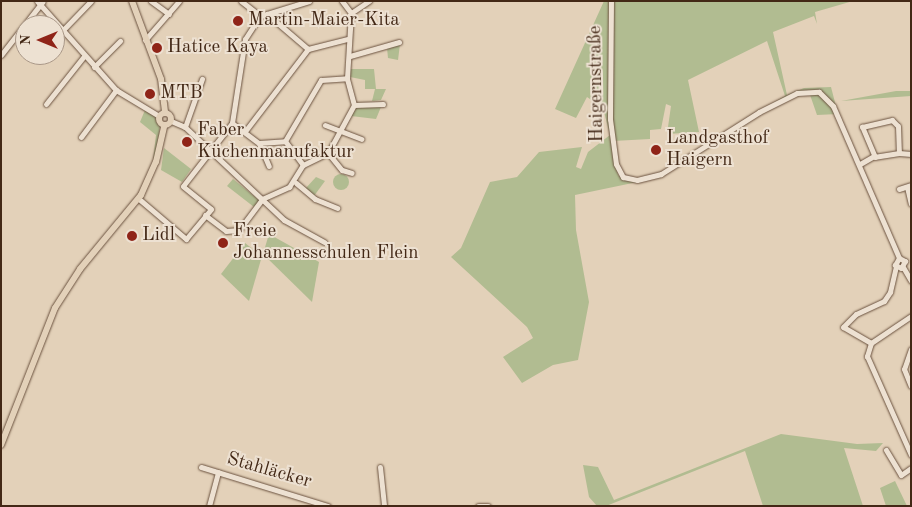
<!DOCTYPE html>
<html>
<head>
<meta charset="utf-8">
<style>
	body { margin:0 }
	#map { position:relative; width:912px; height:507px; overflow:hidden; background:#e3d1b9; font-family:"Old Standard TT",serif }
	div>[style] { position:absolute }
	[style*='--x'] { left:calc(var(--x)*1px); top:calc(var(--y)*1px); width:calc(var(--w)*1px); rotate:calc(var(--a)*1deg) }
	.green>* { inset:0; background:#b1bc91 }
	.round { border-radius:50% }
	.roads { filter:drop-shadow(0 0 1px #6b523f) drop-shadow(0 0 1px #6b523f) }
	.minor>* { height:5px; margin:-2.5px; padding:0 2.5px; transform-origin:2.5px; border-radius:2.5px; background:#ede1d2 }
	.major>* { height:6px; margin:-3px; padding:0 3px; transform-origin:3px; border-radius:3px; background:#e3d1b9 }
	.major>.ring { margin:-3px; padding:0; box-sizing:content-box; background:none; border:6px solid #e3d1b9; border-radius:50% }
	.dots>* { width:14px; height:14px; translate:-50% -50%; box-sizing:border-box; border:2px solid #ede1d2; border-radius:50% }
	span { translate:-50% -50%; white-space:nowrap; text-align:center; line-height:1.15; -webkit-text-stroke:4px #ede1d2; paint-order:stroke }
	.poi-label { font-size:19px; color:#432816 }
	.left { translate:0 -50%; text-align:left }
	.street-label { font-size:19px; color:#432816 }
	.frame { position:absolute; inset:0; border:2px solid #432816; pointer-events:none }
	.north { position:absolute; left:15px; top:15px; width:50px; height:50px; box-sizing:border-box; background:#ede1d2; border:1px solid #a99787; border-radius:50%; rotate:270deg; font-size:14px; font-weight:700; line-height:20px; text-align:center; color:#432816 }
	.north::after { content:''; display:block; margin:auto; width:18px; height:22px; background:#8f2418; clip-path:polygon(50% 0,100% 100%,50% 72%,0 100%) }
</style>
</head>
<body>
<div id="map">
	<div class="green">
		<div style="clip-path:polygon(604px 1px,853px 1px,815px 12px,817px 24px,814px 16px,773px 32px,787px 95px,804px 88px,831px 87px,838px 114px,817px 115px,809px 92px,762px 109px,785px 96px,767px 41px,688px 80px,699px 132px,667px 134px,671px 106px,666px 104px,661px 129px,650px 130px,650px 139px,613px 141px,618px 175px,628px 181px,647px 180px,575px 195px,576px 230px,589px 302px,578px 360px,553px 365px,522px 383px,503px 357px,533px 338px,527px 327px,451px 257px,461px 248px,490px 182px,517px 177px,539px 152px,582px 147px,576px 167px,581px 169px,588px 152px,610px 135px,603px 108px,587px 97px,576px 118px,555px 109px)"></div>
		<div style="clip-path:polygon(400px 44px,398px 60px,388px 58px,387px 48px)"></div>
		<div style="clip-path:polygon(350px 69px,374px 69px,376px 89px,386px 89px,381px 100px,372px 101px,375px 89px,365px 89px,365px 80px,350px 77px)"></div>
		<div style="clip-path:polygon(896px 91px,911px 91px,911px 96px,841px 101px)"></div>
		<div style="clip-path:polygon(357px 107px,378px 105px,381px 107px,376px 119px,351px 116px)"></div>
		<div style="clip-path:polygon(145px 110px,156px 116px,160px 126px,159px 135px,156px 153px,153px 160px,156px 135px,140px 122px)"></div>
		<div style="clip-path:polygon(164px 148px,191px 169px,182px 182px,161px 170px)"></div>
		<div class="round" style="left:333px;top:174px;width:16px;height:16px"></div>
		<div style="clip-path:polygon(316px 177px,325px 181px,314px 196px,305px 189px)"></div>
		<div style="clip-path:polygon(233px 179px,260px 201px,254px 207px,227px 186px)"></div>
		<div style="clip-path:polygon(269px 234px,319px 262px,312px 302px,263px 254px)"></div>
		<div style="clip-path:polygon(245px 243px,262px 256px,249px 301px,221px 274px)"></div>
		<div style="clip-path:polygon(781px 434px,857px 444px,883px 443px,876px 451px,844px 448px,863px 506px,763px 506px,745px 451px,606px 506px,597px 506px,589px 497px,583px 465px,598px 467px,614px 500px)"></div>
		<div style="clip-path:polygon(895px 481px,907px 506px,886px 506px,880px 488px)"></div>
	</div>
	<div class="roads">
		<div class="minor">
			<div style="--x:37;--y:1;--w:119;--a:48.4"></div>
			<div style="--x:116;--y:90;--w:50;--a:31.2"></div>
			<div style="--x:151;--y:1;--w:22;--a:36"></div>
			<div style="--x:241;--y:1;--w:24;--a:38"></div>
			<div style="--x:260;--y:16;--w:7;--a:-16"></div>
			<div style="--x:267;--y:14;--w:54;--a:40.5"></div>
			<div style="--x:308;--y:49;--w:40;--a:-14.4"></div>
			<div style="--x:611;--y:1;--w:118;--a:90.5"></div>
			<div style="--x:610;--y:119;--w:45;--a:82.4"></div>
			<div style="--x:616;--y:164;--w:15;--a:62"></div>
			<div style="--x:623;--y:177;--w:14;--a:12"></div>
			<div style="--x:637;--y:180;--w:25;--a:-14"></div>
			<div style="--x:661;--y:174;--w:116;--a:-32.3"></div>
			<div style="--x:759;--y:112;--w:42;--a:-26.6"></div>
			<div style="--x:797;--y:93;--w:22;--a:-3"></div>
			<div style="--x:819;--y:92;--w:20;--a:45"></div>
			<div style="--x:833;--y:106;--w:166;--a:66.5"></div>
			<div style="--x:899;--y:258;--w:7;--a:27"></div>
			<div style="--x:905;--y:261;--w:8;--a:120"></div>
			<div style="--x:901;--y:268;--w:7;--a:-153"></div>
			<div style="--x:895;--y:265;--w:8;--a:-60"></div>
			<div style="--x:351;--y:13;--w:22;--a:-34"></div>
			<div style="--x:267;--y:14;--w:44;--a:-17.2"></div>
			<div style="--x:62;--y:31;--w:42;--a:-46"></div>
			<div style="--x:145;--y:40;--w:52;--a:-48.9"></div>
			<div style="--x:1;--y:55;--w:68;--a:-52.1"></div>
			<div style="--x:350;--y:56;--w:51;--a:-15.9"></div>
			<div style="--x:94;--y:67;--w:37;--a:-45"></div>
			<div style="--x:46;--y:104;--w:61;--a:-51.6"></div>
			<div style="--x:354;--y:105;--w:29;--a:-2"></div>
			<div style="--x:892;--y:120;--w:8;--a:45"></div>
			<div style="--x:898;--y:126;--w:27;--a:88"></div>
			<div style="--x:899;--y:153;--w:24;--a:171"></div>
			<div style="--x:875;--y:157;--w:33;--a:-113"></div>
			<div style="--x:862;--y:127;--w:31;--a:-13"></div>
			<div style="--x:171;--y:121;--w:15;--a:23"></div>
			<div style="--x:185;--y:127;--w:136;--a:43.2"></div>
			<div style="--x:284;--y:220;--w:46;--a:28.8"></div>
			<div style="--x:232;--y:123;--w:34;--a:37"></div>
			<div style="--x:259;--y:143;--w:25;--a:67"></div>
			<div style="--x:325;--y:125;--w:39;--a:21"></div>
			<div style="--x:185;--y:127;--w:51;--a:-70.5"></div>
			<div style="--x:246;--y:130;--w:102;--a:-52.6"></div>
			<div style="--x:81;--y:137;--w:59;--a:-53.3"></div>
			<div style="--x:285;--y:141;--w:71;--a:-59.5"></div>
			<div style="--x:321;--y:80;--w:26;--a:-4"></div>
			<div style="--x:259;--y:143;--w:26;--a:-4"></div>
			<div style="--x:285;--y:141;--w:30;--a:53"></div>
			<div style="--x:328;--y:153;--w:22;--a:51"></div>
			<div style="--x:342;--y:170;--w:10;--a:17"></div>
			<div style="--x:899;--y:153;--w:12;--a:5"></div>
			<div style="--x:860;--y:164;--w:16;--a:-30"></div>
			<div style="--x:296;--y:183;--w:25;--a:40"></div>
			<div style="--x:315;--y:199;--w:24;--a:22"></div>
			<div style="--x:907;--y:187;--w:17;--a:77"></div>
			<div style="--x:899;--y:189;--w:13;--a:-18"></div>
			<div style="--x:139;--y:199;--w:62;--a:40.4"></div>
			<div style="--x:186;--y:239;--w:39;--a:-50"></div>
			<div style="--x:211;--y:209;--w:36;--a:-141"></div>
			<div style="--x:183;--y:186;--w:80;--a:-52.1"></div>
			<div style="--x:232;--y:123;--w:85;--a:-81.2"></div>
			<div style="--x:245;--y:39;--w:27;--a:-57"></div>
			<div style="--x:205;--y:215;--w:26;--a:37"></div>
			<div style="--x:226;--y:231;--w:13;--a:-4"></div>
			<div style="--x:239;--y:230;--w:39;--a:-53"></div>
			<div style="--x:262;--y:199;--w:30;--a:-24"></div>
			<div style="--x:289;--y:187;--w:26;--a:-58"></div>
			<div style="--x:303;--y:165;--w:28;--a:-26"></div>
			<div style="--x:328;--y:153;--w:55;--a:-61.6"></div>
			<div style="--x:354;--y:105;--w:28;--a:-105"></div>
			<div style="--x:347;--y:78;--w:65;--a:-86.5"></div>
			<div style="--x:351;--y:13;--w:15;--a:-127"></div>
			<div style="--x:903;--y:267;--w:16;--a:60"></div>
			<div style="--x:911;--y:316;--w:48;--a:146"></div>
			<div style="--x:871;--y:343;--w:14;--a:107"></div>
			<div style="--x:867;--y:356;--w:108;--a:66"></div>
			<div style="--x:871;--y:343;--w:32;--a:-150"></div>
			<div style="--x:843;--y:327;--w:18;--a:-45"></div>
			<div style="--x:856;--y:314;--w:31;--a:-25"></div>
			<div style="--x:884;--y:301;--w:11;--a:-56"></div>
			<div style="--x:890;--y:292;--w:27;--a:-77"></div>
			<div style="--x:911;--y:349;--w:21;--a:109"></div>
			<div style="--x:904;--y:369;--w:18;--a:68"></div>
			<div style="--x:886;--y:450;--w:29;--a:59"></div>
			<div style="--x:901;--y:475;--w:12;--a:-35"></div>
			<div style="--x:201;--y:467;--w:133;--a:17.1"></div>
			<div style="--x:380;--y:467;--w:39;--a:84"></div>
			<div style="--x:209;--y:506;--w:35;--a:-75"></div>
			<div style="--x:478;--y:506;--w:10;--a:0"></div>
		</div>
		<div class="major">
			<div style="--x:132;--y:1;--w:83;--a:69.6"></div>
			<div style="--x:161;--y:79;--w:34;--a:83"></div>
			<div class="ring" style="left:159px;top:113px;width:6px;height:6px"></div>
			<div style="--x:1;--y:445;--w:147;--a:-68.5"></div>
			<div style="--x:55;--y:308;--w:46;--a:-57.3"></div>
			<div style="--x:80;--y:269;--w:96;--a:-50.5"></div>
			<div style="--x:141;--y:195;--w:36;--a:-66"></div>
			<div style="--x:156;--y:162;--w:37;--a:-77"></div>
		</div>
	</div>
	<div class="dots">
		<div style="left:238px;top:21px;background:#8f2418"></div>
		<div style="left:157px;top:48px;background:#8f2418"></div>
		<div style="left:150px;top:94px;background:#8f2418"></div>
		<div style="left:187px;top:142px;background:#8f2418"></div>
		<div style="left:656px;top:150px;background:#8f2418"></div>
		<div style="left:132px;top:236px;background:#8f2418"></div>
		<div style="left:223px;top:243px;background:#8f2418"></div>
	</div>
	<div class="poi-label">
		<span class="left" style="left:248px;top:21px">Martin-Maier-Kita</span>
		<span class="left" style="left:167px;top:48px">Hatice Kaya</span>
		<span class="left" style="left:160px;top:94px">MTB</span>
		<span class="left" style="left:197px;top:142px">Faber<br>Küchenmanufaktur</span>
		<span class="left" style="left:666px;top:150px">Landgasthof<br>Haigern</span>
		<span class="left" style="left:233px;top:243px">Freie<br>Johannesschulen Flein</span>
		<span class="left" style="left:142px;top:236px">Lidl</span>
	</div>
	<div class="street-label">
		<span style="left:597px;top:84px;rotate:-91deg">Haigernstraße</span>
		<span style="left:269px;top:471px;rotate:16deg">Stahläcker</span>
	</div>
	<div class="frame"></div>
	<div class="north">N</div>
</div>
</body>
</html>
